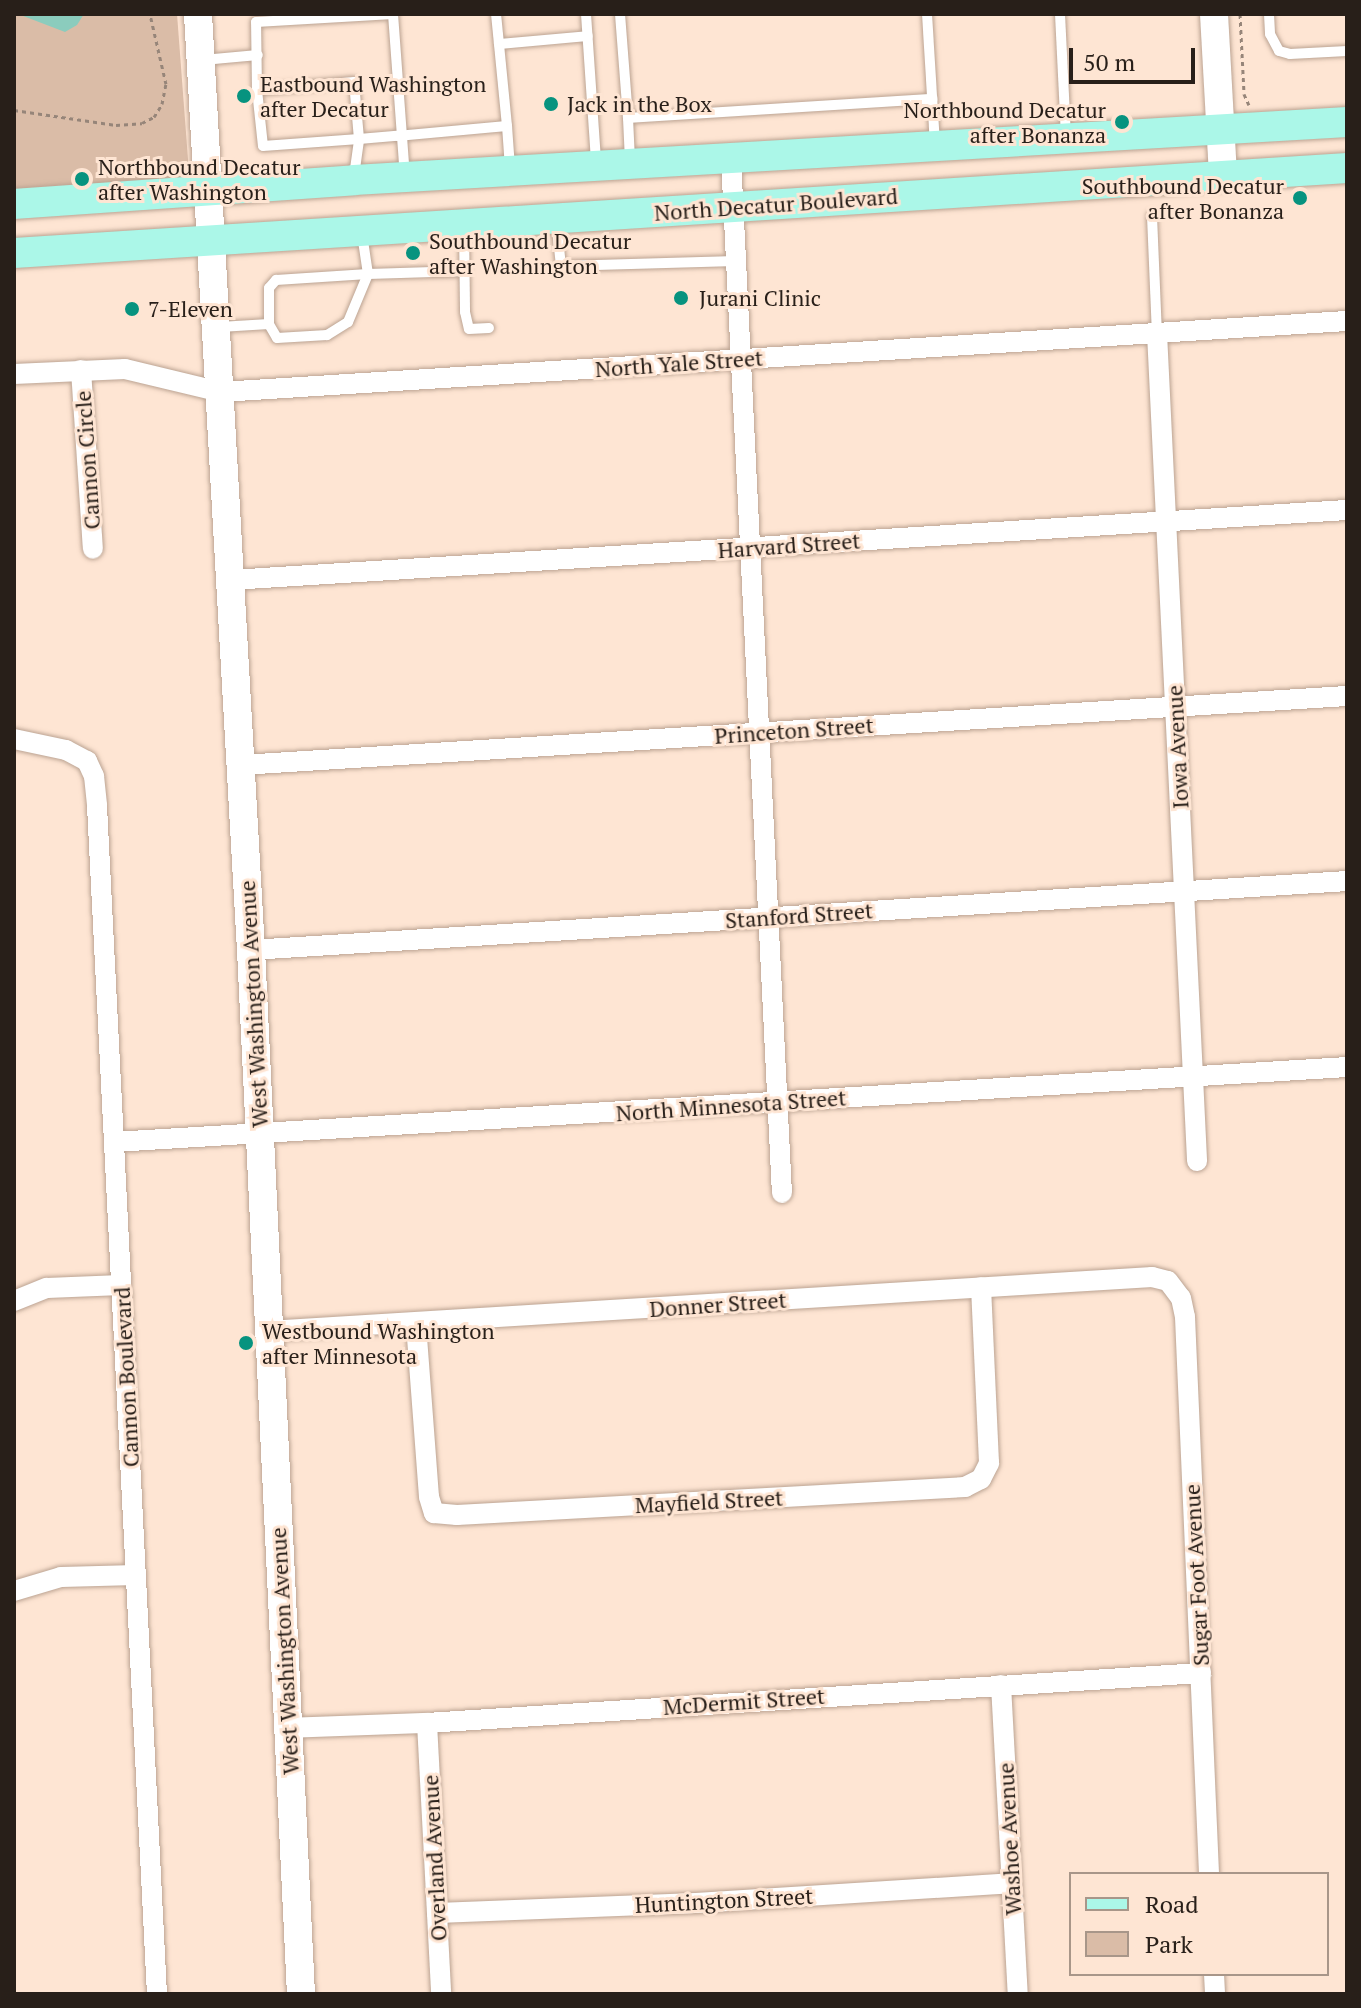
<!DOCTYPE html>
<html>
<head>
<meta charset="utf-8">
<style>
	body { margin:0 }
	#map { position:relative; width:1361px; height:2008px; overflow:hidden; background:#fee5d3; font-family:"PT Serif",serif }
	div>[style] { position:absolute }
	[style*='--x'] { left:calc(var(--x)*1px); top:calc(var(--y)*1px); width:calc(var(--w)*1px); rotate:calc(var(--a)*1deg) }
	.green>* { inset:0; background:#dabca7 }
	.water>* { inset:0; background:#8bccbd }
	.path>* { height:3px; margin-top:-1.5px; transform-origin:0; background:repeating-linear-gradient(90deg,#968579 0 4px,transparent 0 8px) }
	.roads { filter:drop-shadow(0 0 2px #bba392) drop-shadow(0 0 2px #bba392) }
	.lane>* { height:10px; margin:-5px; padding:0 5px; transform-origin:5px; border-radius:5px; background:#fff }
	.street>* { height:20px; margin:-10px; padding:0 10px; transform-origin:10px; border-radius:10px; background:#fff }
	.secondary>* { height:28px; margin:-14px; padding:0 14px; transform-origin:14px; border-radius:14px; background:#fff }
	.primary>* { height:30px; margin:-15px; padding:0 15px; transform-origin:15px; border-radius:15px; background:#abf7e8 }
	.dots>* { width:22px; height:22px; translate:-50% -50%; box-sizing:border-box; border:4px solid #fee5d3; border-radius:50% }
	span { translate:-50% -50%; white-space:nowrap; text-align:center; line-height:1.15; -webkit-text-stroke:6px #fee5d3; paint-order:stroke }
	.poi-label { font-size:22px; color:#281f19 }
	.left { translate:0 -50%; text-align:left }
	.right { translate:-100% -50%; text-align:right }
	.street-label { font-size:22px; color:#281f19 }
	.frame { position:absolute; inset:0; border:16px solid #281f19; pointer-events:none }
	.legend { position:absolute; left:1069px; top:1872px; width:260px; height:104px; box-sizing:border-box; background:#fee5d3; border:2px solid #a89689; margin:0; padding:10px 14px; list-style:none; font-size:24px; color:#281f19 }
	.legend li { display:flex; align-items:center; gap:16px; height:40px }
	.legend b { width:40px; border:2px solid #a89689 }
	.scale { position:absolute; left:1069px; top:48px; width:126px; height:36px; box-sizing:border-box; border:4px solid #281f19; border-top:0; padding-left:10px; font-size:24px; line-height:28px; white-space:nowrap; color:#281f19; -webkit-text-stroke:6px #fee5d3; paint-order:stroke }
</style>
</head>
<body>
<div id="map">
	<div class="green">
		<div style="clip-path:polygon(14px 14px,177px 14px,191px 199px,14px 210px)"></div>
	</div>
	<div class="water">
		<div style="clip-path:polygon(18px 14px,84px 14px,77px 25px,65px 32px)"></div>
	</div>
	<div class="path">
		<div style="--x:1240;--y:14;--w:80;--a:87.1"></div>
		<div style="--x:1244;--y:94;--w:12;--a:66"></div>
		<div style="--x:14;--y:110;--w:103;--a:8.4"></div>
		<div style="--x:116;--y:125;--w:26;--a:-4"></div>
		<div style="--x:142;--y:123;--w:13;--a:-27"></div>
		<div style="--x:154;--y:117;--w:15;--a:-58"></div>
		<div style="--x:162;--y:104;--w:20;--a:-79"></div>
		<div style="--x:166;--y:84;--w:72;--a:-102.9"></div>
	</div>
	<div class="roads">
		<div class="lane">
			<div style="--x:393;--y:14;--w:162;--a:85.8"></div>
			<div style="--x:586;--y:14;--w:148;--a:86.1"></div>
			<div style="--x:620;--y:14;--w:104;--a:85.6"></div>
			<div style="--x:628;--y:118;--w:305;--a:-3.6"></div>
			<div style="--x:927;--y:14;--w:130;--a:86.5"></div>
			<div style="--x:1060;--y:14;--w:122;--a:87.2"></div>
			<div style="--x:1269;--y:14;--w:20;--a:87"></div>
			<div style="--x:1270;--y:34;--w:19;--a:62"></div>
			<div style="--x:1279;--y:51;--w:11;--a:15"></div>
			<div style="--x:1290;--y:54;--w:57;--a:-3"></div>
			<div style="--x:499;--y:44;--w:89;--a:-5.1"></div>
			<div style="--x:203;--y:60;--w:55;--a:-5.2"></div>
			<div style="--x:257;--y:90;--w:68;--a:-90.8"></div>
			<div style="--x:256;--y:22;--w:137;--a:-3.3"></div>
			<div style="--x:628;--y:118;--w:42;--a:87.3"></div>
			<div style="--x:507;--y:126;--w:42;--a:85.9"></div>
			<div style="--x:354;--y:176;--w:37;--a:-82"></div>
			<div style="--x:359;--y:139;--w:57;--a:-95"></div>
			<div style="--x:354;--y:82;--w:97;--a:175.3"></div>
			<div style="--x:257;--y:90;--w:56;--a:83.9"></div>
			<div style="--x:263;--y:146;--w:96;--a:-4.2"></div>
			<div style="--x:359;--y:139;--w:38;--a:-5"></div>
			<div style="--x:397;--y:136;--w:110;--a:-5.2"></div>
			<div style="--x:507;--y:126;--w:113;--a:-95.6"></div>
			<div style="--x:1152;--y:216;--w:117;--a:87.6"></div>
			<div style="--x:556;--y:220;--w:46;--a:83.8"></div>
			<div style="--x:561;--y:266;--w:175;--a:-1.6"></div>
			<div style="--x:464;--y:227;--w:85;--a:89.3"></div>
			<div style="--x:465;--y:312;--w:17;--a:77"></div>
			<div style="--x:469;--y:329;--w:20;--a:-3"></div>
			<div style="--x:362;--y:234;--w:40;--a:81.5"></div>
			<div style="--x:368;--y:274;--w:97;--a:-1.8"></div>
			<div style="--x:220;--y:327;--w:49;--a:-3.5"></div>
			<div style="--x:269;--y:324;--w:36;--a:-90"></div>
			<div style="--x:269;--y:288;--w:11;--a:-49"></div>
			<div style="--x:276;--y:280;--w:92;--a:-3.7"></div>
			<div style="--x:368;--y:274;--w:52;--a:112.6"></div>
			<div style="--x:348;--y:322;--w:25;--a:148"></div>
			<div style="--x:327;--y:335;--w:50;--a:176.6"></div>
			<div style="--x:277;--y:338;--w:16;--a:-120"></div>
		</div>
		<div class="street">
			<div style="--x:731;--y:159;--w:1035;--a:87.18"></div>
			<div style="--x:1157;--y:333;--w:829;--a:87.23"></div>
			<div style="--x:81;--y:370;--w:179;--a:86.2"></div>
			<div style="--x:14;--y:374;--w:111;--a:-2.6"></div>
			<div style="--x:125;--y:369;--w:99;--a:13.5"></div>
			<div style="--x:221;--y:392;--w:1128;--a:-3.61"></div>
			<div style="--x:231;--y:580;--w:1118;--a:-3.59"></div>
			<div style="--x:14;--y:739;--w:53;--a:11.9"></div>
			<div style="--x:66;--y:750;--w:24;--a:28"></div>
			<div style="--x:87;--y:761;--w:17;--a:65"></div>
			<div style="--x:94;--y:776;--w:30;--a:84"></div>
			<div style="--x:97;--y:806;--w:1190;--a:87.11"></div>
			<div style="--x:241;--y:765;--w:1108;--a:-3.57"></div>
			<div style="--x:251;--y:950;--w:1098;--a:-3.6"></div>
			<div style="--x:114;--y:1142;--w:1235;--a:-3.48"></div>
			<div style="--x:14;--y:1301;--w:35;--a:-22"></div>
			<div style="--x:47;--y:1288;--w:74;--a:-2.3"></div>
			<div style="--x:416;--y:1324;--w:173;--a:85.7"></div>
			<div style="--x:429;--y:1497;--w:17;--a:73"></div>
			<div style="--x:434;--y:1513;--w:23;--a:5"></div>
			<div style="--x:457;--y:1515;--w:509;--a:-3.15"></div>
			<div style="--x:965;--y:1487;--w:18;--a:-27"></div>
			<div style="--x:981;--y:1479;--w:18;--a:-63"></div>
			<div style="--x:989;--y:1463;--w:176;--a:-92.6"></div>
			<div style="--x:268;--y:1331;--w:886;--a:-3.5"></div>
			<div style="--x:1152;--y:1277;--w:16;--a:14"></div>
			<div style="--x:1168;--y:1281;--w:21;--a:53"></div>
			<div style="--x:1181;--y:1298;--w:19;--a:78"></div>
			<div style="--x:1185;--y:1317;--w:558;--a:87.53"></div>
			<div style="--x:14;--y:1591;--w:49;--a:-16.6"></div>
			<div style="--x:61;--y:1577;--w:75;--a:-1.5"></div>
			<div style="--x:1001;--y:1685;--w:309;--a:86.9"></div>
			<div style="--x:427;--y:1723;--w:271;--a:87"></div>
			<div style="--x:288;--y:1728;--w:139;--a:-2.1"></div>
			<div style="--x:427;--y:1723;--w:776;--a:-3.7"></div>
			<div style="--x:437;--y:1913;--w:259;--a:-2.2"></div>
			<div style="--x:696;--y:1903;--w:315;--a:-3.6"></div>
			<div style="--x:1214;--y:1974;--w:20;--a:87"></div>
		</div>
		<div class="secondary">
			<div style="--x:198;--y:14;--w:937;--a:86.76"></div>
			<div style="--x:251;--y:950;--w:1045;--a:87.26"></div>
			<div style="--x:1214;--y:14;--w:162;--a:86.8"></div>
		</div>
		<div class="primary">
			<div style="--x:14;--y:204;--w:341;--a:-4"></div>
			<div style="--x:354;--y:180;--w:995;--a:-3.34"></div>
			<div style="--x:14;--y:253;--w:1336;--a:-3.65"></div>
		</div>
	</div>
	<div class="dots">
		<div style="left:244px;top:96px;background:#07937f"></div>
		<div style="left:551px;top:104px;background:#07937f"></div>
		<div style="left:1122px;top:122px;background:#07937f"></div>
		<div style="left:82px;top:179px;background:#07937f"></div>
		<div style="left:1300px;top:198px;background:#07937f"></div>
		<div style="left:413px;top:253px;background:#07937f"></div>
		<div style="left:681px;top:298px;background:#07937f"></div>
		<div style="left:132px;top:309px;background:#07937f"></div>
		<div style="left:246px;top:1343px;background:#07937f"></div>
	</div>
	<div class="poi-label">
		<span class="left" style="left:260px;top:96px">Eastbound Washington<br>after Decatur</span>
		<span class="left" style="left:567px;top:104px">Jack in the Box</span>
		<span class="right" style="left:1106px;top:122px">Northbound Decatur<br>after Bonanza</span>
		<span class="left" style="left:98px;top:179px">Northbound Decatur<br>after Washington</span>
		<span class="right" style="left:1284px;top:198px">Southbound Decatur<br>after Bonanza</span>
		<span class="left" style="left:429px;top:253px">Southbound Decatur<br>after Washington</span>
		<span class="left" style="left:699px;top:298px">Jurani Clinic</span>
		<span class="left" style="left:148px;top:309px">7-Eleven</span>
		<span class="left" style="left:262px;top:1343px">Westbound Washington<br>after Minnesota</span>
	</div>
	<div class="street-label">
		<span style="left:776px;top:204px;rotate:-4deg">North Decatur Boulevard</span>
		<span style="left:679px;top:363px;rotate:-4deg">North Yale Street</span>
		<span style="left:87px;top:460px;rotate:-94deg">Cannon Circle</span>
		<span style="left:789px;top:545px;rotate:-4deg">Harvard Street</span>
		<span style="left:794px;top:730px;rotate:-4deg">Princeton Street</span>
		<span style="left:1177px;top:747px;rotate:-93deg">Iowa Avenue</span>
		<span style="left:799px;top:915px;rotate:-4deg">Stanford Street</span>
		<span style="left:253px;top:1004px;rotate:-93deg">West Washington Avenue</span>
		<span style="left:731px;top:1105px;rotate:-4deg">North Minnesota Street</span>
		<span style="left:718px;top:1304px;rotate:-4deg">Donner Street</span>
		<span style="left:126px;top:1377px;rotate:-93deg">Cannon Boulevard</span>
		<span style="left:709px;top:1501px;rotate:-3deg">Mayfield Street</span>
		<span style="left:1196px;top:1575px;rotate:-93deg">Sugar Foot Avenue</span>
		<span style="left:284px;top:1651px;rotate:-93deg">West Washington Avenue</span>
		<span style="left:744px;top:1701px;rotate:-4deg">McDermit Street</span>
		<span style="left:1009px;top:1839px;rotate:-93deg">Washoe Avenue</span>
		<span style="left:434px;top:1858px;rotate:-93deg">Overland Avenue</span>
		<span style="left:724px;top:1900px;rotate:-3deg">Huntington Street</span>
	</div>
	<div class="frame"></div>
	<ul class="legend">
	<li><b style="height:10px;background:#abf7e8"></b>Road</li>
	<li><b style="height:22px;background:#dabca7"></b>Park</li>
	</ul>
	<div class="scale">50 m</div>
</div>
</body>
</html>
